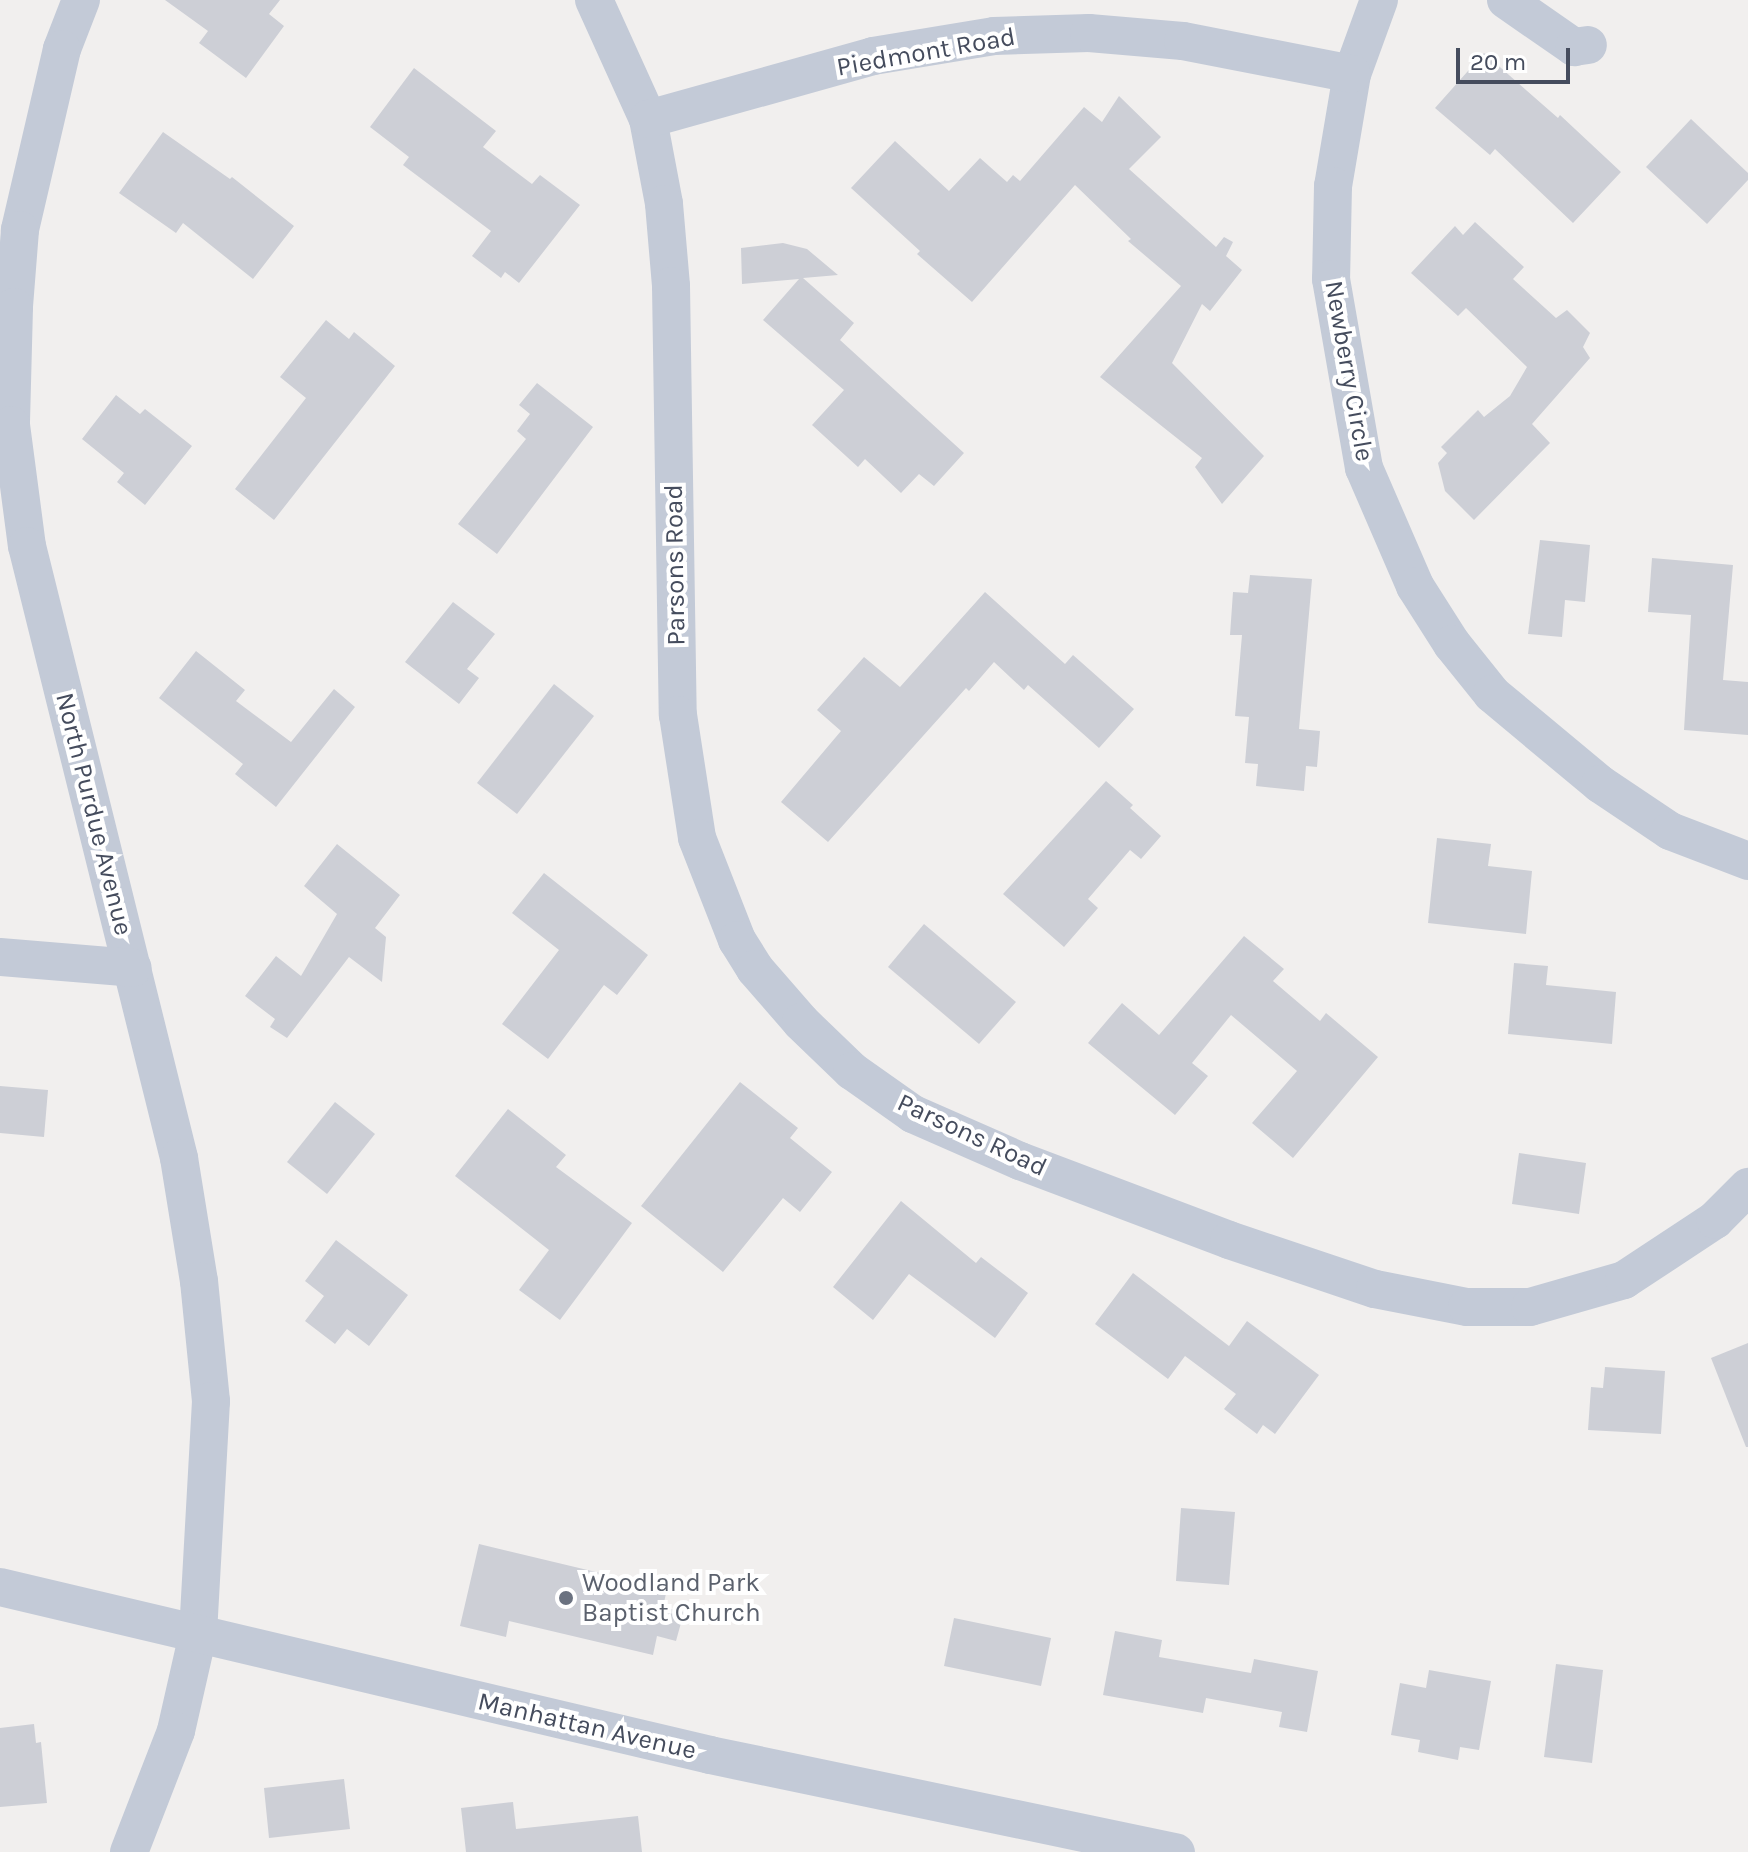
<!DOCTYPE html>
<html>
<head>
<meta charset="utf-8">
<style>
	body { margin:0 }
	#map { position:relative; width:1748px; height:1852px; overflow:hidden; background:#f1efee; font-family:Karla,sans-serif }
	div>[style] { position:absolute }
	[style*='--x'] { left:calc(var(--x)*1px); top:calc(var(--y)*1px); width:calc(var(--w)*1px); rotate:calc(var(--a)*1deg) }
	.building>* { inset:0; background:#cdcfd6 }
	.minor>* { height:38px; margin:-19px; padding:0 19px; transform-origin:19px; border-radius:19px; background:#c3cad7 }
	.dots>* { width:22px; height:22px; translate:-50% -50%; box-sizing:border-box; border:4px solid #fff; border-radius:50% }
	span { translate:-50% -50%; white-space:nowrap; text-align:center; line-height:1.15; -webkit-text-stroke:8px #fff; paint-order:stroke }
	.street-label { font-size:26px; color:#454c5d }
	.worship-label { font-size:26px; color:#5b616d }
	.left { translate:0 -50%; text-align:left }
	.scale { position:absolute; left:1456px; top:48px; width:114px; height:36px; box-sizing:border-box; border:4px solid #454c5d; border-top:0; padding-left:10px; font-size:24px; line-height:28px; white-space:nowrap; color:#454c5d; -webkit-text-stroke:6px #fff; paint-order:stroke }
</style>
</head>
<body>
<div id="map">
	<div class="building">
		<div style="clip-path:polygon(165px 0,280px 0,269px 14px,284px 26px,246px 78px,199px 43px,208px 31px)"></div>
		<div style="clip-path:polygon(1484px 53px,1558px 118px,1560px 115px,1621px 172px,1573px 223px,1495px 149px,1490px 155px,1435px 108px)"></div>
		<div style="clip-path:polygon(414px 68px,496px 131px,483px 147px,532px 184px,540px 175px,580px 205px,519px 283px,505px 272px,501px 278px,472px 256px,491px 231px,403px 165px,409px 157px,370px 127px)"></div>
		<div style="clip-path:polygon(1119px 96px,1161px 137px,1129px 169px,1216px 247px,1224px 237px,1233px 242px,1226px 256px,1242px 270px,1210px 311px,1202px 304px,1172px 363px,1264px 456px,1222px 504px,1195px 467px,1202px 458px,1100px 377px,1181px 286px,1128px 241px,1131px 239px,1075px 185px,972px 302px,917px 254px,920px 251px,851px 188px,895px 141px,949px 191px,980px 158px,1007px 182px,1013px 175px,1020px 181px,1084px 107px,1102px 122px)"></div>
		<div style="clip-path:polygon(1691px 119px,1748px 173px,1748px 180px,1707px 224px,1646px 167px)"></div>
		<div style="clip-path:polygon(163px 132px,230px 179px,232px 177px,294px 226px,253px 279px,183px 223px,176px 233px,119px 193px)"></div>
		<div style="clip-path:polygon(1475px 222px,1524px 267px,1513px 279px,1556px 318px,1567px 310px,1590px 333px,1583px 347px,1590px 358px,1532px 424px,1550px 443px,1474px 520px,1445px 491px,1438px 463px,1447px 453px,1441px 447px,1478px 410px,1484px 417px,1510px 396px,1527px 367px,1466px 308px,1458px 316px,1411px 273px,1455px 226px,1463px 235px)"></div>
		<div style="clip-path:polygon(783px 243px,807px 249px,838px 275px,803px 278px,854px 323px,840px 340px,964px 453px,934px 486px,919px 474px,901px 493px,865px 459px,858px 467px,812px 425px,844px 390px,763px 320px,799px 279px,742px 284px,741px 248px)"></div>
		<div style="clip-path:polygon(326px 320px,349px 339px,354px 332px,395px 366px,274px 520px,235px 489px,306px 398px,280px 377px)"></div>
		<div style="clip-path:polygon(537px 383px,593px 427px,497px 554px,458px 524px,526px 439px,517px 431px,530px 414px,519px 405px)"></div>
		<div style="clip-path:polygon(116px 395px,140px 414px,145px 409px,192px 446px,145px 505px,117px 482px,124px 473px,82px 439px)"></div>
		<div style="clip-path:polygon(1540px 540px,1590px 545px,1585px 602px,1565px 600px,1562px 637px,1528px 634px)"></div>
		<div style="clip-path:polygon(1652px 558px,1733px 565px,1723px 680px,1748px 682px,1748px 735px,1684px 730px,1691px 615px,1648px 612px)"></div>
		<div style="clip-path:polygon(1250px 575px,1312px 579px,1299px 729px,1320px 731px,1317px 767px,1306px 766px,1304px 791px,1256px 786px,1258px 764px,1245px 763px,1249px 717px,1235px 716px,1242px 635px,1230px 635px,1233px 592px,1248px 593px)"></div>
		<div style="clip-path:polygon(985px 592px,1065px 664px,1073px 655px,1134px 709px,1099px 748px,1028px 685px,1024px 690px,994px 662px,969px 691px,966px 688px,828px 842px,781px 802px,841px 731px,817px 710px,864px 657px,900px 687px)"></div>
		<div style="clip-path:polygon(453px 602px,495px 634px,467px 669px,479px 678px,459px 704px,405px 662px)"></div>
		<div style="clip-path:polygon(196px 651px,245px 690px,236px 701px,291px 742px,334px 689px,355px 707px,276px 807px,235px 774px,243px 764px,159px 698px)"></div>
		<div style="clip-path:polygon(554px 684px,594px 716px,517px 814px,477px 783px)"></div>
		<div style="clip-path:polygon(1106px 781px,1133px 805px,1130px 808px,1161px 836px,1141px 859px,1130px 850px,1088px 899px,1098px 908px,1064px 947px,1003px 894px)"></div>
		<div style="clip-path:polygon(1437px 838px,1491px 844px,1488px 866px,1532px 871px,1526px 934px,1428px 923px)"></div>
		<div style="clip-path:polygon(337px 844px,400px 895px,375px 928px,386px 937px,382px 982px,349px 957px,287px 1038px,270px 1027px,275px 1019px,245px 996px,276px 956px,301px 976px,337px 914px,304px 886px)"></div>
		<div style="clip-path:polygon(544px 873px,648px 955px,617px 995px,604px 985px,548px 1059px,502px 1024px,559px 950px,512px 913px)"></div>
		<div style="clip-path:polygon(924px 924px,1016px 1002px,979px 1044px,888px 967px)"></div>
		<div style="clip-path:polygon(1244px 936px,1284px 969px,1273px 981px,1320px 1021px,1326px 1013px,1378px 1057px,1293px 1158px,1252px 1123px,1297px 1071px,1231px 1015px,1192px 1063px,1208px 1076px,1175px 1115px,1088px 1043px,1122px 1003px,1159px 1035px)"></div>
		<div style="clip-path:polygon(1514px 963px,1548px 966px,1546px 985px,1616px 992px,1612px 1044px,1508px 1034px)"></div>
		<div style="clip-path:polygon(740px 1082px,798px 1128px,790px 1138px,832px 1172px,800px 1212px,783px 1198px,723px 1272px,641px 1206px)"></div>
		<div style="clip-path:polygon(0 1086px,48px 1090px,44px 1137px,0 1133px)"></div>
		<div style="clip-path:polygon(335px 1102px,375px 1134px,327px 1194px,287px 1162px)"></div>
		<div style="clip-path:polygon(508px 1109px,566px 1155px,556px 1167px,632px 1223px,560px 1320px,519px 1290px,549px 1250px,455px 1176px)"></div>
		<div style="clip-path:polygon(1519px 1153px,1586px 1163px,1579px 1214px,1512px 1204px)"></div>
		<div style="clip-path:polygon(901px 1201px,976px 1263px,981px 1257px,1028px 1293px,995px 1338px,909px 1274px,873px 1320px,833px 1287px)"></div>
		<div style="clip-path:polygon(336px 1240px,408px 1295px,369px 1346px,347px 1329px,335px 1344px,305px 1321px,324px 1296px,305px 1281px)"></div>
		<div style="clip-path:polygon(1133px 1273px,1229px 1346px,1247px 1321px,1319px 1375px,1275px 1434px,1263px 1425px,1257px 1434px,1224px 1409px,1236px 1394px,1185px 1356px,1168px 1379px,1095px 1324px)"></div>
		<div style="clip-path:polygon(1748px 1343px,1748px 1447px,1746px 1447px,1711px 1358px)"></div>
		<div style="clip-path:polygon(1605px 1367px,1665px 1371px,1661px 1434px,1588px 1430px,1591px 1387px,1603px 1388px)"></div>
		<div style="clip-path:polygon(1181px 1508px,1235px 1512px,1229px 1585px,1176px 1581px)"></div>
		<div style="clip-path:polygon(479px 1544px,667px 1589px,663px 1607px,684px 1612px,676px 1641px,657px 1636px,653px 1655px,509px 1621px,506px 1637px,460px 1626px)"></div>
		<div style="clip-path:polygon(954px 1618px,1051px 1638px,1041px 1686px,944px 1666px)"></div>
		<div style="clip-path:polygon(1115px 1631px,1162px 1640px,1159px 1657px,1251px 1673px,1254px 1659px,1318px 1671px,1307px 1732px,1279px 1727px,1282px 1712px,1206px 1698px,1203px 1713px,1103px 1695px)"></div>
		<div style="clip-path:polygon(1556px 1664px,1603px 1670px,1592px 1763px,1544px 1757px)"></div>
		<div style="clip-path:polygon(1429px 1670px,1491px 1681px,1479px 1750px,1460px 1747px,1458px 1760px,1418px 1752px,1420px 1740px,1391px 1735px,1400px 1683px,1426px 1688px)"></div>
		<div style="clip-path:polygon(34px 1724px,36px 1743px,41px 1742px,47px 1803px,0 1807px,0 1728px)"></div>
		<div style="clip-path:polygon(344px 1779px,350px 1829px,269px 1838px,264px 1788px)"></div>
		<div style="clip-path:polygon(513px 1802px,516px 1829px,638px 1816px,642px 1852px,466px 1852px,461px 1808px)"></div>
	</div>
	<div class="minor">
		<div style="--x:81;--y:0;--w:53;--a:111.2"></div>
		<div style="--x:62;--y:49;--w:186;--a:103.1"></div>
		<div style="--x:20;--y:230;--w:77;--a:94.5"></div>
		<div style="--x:14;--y:307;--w:118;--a:91.5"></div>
		<div style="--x:11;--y:425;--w:122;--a:82.5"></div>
		<div style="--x:27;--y:546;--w:631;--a:76.05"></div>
		<div style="--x:179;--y:1158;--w:125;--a:80.8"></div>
		<div style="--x:199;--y:1281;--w:121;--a:84.3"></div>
		<div style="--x:211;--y:1401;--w:233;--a:93.2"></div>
		<div style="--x:198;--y:1634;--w:99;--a:102.8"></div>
		<div style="--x:176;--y:1731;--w:130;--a:111.2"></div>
		<div style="--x:594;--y:0;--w:131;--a:65.6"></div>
		<div style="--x:648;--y:119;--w:86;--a:79.3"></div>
		<div style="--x:664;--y:204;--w:82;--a:85.1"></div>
		<div style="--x:671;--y:286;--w:429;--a:89.1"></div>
		<div style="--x:678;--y:715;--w:124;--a:81.2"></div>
		<div style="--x:697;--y:838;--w:110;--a:68.6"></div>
		<div style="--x:737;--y:940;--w:34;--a:58"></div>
		<div style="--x:755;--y:969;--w:70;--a:49"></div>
		<div style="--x:801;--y:1022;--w:71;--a:43.9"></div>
		<div style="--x:852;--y:1071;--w:75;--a:35.2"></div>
		<div style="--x:913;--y:1114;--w:117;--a:23.7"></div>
		<div style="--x:1020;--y:1161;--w:223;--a:20.7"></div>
		<div style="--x:1229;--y:1240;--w:154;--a:18.6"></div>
		<div style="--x:1375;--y:1289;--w:94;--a:11.1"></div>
		<div style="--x:1467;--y:1307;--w:63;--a:0"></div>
		<div style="--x:1530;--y:1307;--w:98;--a:-16"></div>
		<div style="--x:1624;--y:1280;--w:109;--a:-33.4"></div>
		<div style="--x:1715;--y:1220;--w:47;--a:-45"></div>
		<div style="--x:1379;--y:0;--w:79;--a:110"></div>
		<div style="--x:1352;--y:74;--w:114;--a:99.6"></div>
		<div style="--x:1333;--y:186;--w:93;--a:91.2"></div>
		<div style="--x:1331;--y:279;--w:192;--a:80.1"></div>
		<div style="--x:1364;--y:468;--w:129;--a:66.6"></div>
		<div style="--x:1415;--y:586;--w:69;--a:57.5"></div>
		<div style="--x:1452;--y:644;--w:64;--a:51.3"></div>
		<div style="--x:1492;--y:694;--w:141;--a:39.8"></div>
		<div style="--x:1600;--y:784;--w:84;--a:33.9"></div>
		<div style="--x:1670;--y:831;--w:84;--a:21"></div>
		<div style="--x:1506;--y:0;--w:83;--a:34.7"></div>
		<div style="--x:1574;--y:47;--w:14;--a:-8"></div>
		<div style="--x:648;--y:119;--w:234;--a:-15.6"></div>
		<div style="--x:873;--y:56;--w:123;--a:-9.4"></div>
		<div style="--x:994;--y:36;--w:95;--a:-1.8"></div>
		<div style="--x:1089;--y:33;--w:94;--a:4.9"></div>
		<div style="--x:1183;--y:41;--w:172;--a:11"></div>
		<div style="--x:0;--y:957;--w:133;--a:4.7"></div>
		<div style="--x:0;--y:1587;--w:730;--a:13.31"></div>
		<div style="--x:710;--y:1755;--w:476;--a:11.8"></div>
	</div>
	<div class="dots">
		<div style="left:566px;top:1598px;background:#6b7280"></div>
	</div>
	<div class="street-label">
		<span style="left:926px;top:52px;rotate:-10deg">Piedmont Road</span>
		<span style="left:1349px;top:371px;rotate:80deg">Newberry Circle</span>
		<span style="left:675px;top:565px;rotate:-91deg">Parsons Road</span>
		<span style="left:94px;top:814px;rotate:76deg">North Purdue Avenue</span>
		<span style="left:972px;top:1135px;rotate:25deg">Parsons Road</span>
		<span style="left:587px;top:1726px;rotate:13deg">Manhattan Avenue</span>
	</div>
	<div class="worship-label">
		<span class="left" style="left:582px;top:1598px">Woodland Park<br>Baptist Church</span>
	</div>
	<div class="scale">20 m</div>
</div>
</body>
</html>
